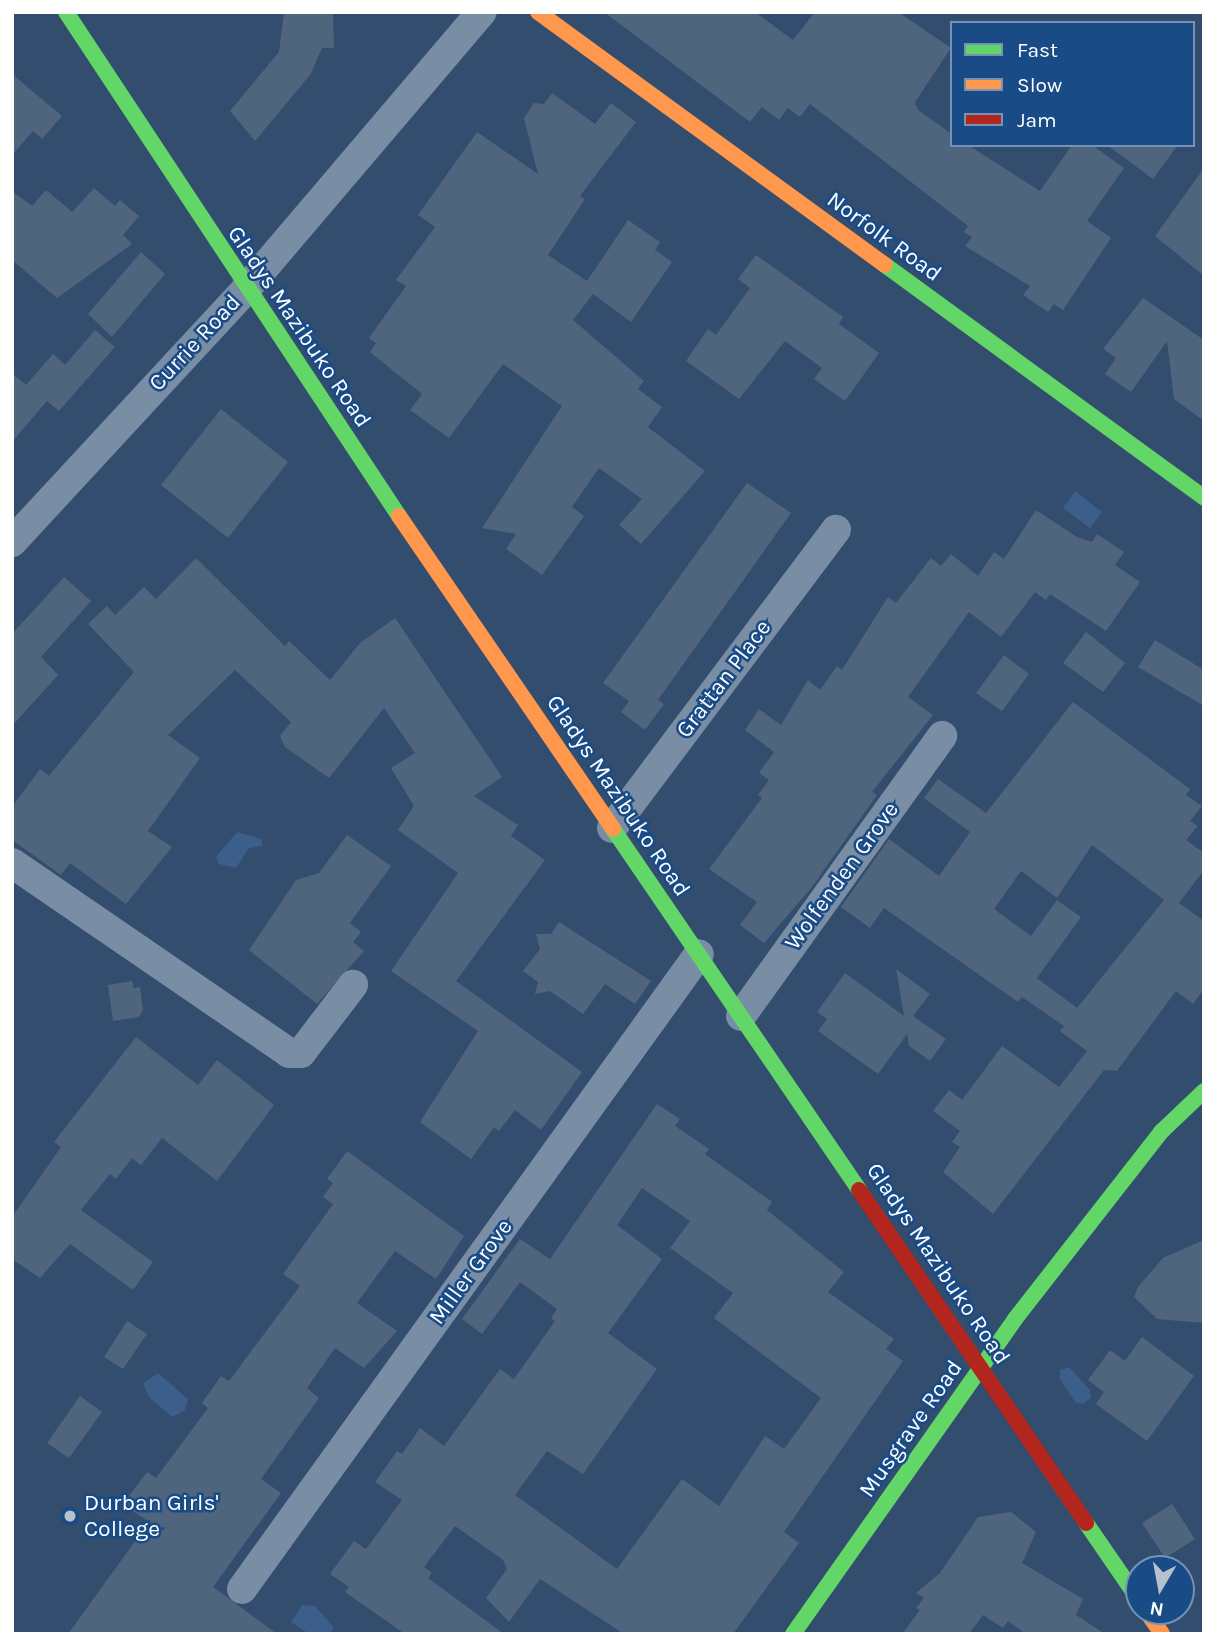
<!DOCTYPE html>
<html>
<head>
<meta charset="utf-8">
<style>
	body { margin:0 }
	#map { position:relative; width:1216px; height:1646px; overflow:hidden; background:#324d6e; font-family:Karla,sans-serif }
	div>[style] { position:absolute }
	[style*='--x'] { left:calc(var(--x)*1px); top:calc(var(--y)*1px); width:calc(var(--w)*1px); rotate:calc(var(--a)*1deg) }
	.water>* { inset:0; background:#3b5f8a }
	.building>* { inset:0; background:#4f657e }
	.street>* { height:30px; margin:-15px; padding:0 15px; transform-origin:15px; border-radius:15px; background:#798da4 }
	.fast>* { height:16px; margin:-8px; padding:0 8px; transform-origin:8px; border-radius:8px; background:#63d668 }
	.slow>* { height:16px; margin:-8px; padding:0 8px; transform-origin:8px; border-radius:8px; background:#ff974d }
	.jam>* { height:16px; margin:-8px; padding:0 8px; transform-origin:8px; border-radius:8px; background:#b3261e }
	.dots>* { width:19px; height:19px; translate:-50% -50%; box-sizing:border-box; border:4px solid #194b87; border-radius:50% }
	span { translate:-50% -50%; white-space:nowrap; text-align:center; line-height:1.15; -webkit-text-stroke:5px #194b87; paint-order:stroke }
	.street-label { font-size:23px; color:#fff }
	.poi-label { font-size:23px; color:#fff }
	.left { translate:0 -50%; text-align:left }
	.frame { position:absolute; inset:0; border:14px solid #fff; pointer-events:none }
	.legend { position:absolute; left:950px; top:21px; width:245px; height:126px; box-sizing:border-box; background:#194b87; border:2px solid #7593b7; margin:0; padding:9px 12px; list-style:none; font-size:21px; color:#fff }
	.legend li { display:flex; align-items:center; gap:14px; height:35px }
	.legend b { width:35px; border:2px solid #7593b7 }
	.north { position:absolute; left:1125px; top:1555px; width:70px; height:70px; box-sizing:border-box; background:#194b87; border:2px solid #7593b7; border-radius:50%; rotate:190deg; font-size:19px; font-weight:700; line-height:28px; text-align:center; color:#fff }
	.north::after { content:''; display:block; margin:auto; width:24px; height:32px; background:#b7c1cc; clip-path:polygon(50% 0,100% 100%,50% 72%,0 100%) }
</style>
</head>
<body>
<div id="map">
	<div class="water">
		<div style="clip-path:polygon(1075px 491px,1102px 512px,1090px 528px,1063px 508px)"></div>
		<div style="clip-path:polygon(237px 832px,262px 839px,262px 846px,249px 848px,236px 868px,219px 864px,216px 857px)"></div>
		<div style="clip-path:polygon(1069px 1367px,1090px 1390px,1091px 1398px,1083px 1404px,1075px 1402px,1060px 1379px,1060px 1370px)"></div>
		<div style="clip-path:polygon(158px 1373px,188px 1399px,185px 1410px,172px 1417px,149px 1397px,143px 1383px)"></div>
		<div style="clip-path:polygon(302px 1605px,315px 1606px,334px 1628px,330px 1634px,309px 1634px,291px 1622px)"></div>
	</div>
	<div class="building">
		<div style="clip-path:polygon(284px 12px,333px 12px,334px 48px,322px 48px,310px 75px,255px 141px,230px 111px,279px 52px)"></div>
		<div style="clip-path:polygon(604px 12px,755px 12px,793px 40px,815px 12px,898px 12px,951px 48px,915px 102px,918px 110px,952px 134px,952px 145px,968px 145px,1040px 191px,1072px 145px,1092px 145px,1124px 168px,1087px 221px,1111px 238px,1063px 310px,1054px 304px,1048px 312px,1023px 295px,1030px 286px,965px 246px,972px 237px,964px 232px,968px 226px,810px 104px,800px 117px,788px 108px,779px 120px,762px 107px,750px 122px)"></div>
		<div style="clip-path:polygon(12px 74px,62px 116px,42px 139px,33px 131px,12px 155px)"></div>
		<div style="clip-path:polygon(552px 93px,595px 124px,611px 103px,636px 122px,580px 196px,585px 199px,548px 255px,587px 281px,628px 220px,660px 242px,655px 250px,672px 262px,631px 322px,593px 294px,573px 320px,644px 381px,638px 389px,662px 407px,648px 427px,705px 471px,641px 544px,619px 525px,642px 499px,599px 468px,572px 507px,584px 516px,542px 575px,506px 549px,516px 534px,482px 528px,562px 406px,503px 364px,449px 438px,410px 410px,422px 394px,370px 352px,376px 343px,369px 338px,406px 286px,396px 280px,435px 227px,418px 215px,477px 132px,538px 174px,524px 118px,534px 103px,544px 104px)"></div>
		<div style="clip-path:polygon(1107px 145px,1178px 145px,1153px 179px)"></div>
		<div style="clip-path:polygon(1204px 168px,1204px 276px,1155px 236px)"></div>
		<div style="clip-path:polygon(94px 188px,115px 206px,120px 200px,139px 216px,123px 235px,132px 244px,57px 298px,12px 260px,12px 191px,32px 206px,46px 190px,72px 212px)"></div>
		<div style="clip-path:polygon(141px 252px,165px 274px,112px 337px,88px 314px)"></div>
		<div style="clip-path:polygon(756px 255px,843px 317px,839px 324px,879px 353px,845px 401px,814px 379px,822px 368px,785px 341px,739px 399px,686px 361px,708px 329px,716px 335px,750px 288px,738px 279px)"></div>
		<div style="clip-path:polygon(1143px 298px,1204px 340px,1204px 421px,1174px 399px,1167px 341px,1131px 392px,1105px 374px,1116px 358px,1103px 349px)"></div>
		<div style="clip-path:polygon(95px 330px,115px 347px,59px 411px,47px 401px,12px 442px,12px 373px,26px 385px,53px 354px,65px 365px)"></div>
		<div style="clip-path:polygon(221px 409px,288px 462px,228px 538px,161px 485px)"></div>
		<div style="clip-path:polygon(747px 483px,791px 513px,658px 700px,664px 704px,645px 730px,621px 712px,629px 701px,603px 683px)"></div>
		<div style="clip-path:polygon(1036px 510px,1077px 537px,1092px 542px,1097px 534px,1124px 552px,1115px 565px,1140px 582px,1106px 631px,1050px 594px,1046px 600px,1035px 592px,1001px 637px,969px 612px,908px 697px,933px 715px,872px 792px,877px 795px,812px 887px,764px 943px,740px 925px,757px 902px,709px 869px,762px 798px,758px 795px,769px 780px,759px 773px,774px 752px,745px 730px,759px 709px,781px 725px,808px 680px,820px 690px,837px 666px,842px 670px,888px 597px,896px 603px,931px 558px,941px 566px,951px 554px,978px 576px,994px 552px,1004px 559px)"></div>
		<div style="clip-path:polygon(196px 558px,285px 646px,289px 641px,330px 680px,360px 643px,395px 618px,502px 777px,474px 796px,518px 825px,511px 836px,545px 860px,456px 981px,582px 1072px,541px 1130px,515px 1110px,499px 1131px,494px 1127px,471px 1159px,420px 1122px,478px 1031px,391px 971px,458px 873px,398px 830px,414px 806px,391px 768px,415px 753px,384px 708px,329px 778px,285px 747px,280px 736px,291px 722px,235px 670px,168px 735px,200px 758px,148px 831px,172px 847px,126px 904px,70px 863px,61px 875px,12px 840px,12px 807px,40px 769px,49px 776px,134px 672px,88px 624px,107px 606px,115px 615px,144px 587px,156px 599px)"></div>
		<div style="clip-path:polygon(64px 577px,91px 601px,41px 657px,58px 675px,12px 726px,12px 634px)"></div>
		<div style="clip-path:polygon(1086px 632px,1125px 663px,1103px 692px,1063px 663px)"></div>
		<div style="clip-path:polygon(1155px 640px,1204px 670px,1204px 706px,1138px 667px)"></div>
		<div style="clip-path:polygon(1004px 655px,1029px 674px,1002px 711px,976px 693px)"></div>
		<div style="clip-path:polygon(evenodd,1073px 702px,1190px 789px,1186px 795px,1202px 806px,1190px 821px,1198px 826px,1186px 840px,1204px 853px,1204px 870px,1179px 903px,1204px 921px,1204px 989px,1193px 1004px,1176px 991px,1117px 1071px,1104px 1070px,993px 1214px,943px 1172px,960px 1147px,952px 1142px,960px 1131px,933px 1111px,949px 1090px,962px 1100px,1002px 1046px,1059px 1087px,1087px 1051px,1060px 1031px,1064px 1026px,1022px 997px,1018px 1002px,884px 908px,870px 928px,841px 907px,889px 839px,939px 876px,970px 832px,924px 798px,938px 779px,986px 813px,1073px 702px,1092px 845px,1164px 900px,1077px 1008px,1037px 978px,1081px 917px,1057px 900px,1031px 936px,994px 909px,1021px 871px,1057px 898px,1092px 845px)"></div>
		<div style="clip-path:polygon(347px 835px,391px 866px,350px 923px,361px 932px,353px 942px,364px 951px,317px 1004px,249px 950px,296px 880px,319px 873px)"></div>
		<div style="clip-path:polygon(559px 922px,651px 981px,635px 1004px,605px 984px,583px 1014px,550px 991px,535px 994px,538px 982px,523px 971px,540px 949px,536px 934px,551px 934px)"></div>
		<div style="clip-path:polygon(896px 969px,930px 994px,913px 1016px,946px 1039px,930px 1061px,909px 1046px,907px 1034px,878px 1074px,818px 1031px,827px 1019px,817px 1012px,845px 973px,904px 1016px)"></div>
		<div style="clip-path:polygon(132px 981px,134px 988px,140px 987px,143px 1010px,139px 1017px,113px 1021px,108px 985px)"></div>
		<div style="clip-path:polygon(136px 1037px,198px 1085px,217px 1060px,274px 1105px,217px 1181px,162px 1138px,141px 1165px,132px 1158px,116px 1179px,110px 1174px,81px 1210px,153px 1262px,133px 1290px,70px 1244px,40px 1278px,12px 1259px,12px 1217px,61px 1147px,54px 1142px)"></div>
		<div style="clip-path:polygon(evenodd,657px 1104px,680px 1119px,675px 1126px,709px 1149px,705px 1154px,772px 1202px,767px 1210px,844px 1272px,828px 1292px,894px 1339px,886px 1349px,903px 1361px,784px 1532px,799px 1543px,733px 1634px,624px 1634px,540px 1579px,509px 1622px,486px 1598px,507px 1569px,503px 1560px,455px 1526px,424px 1567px,432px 1573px,428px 1578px,504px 1634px,405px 1634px,345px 1592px,349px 1587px,330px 1574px,354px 1541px,366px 1549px,402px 1500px,375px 1482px,397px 1451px,402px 1454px,420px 1428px,444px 1446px,500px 1369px,514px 1379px,555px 1321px,551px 1318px,557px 1309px,520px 1282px,482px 1334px,462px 1319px,520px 1239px,550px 1259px,657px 1104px,642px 1188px,690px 1221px,670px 1248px,733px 1293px,714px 1318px,821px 1398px,784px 1449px,765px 1436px,719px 1506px,682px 1479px,617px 1569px,515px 1495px,547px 1451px,583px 1474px,657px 1369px,608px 1333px,662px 1259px,617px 1225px,642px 1188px)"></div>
		<div style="clip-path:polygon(347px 1151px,464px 1236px,436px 1279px,395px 1251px,357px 1303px,397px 1331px,364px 1368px,335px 1348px,307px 1388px,319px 1398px,261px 1479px,281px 1493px,213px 1587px,277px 1634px,68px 1634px,149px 1522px,123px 1504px,147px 1472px,156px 1478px,208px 1408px,202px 1403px,221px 1376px,229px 1381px,300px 1286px,283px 1274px,333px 1204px,323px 1197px,333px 1183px,327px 1179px)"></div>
		<div style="clip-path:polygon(1204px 1240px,1204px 1323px,1157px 1319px,1134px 1297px,1138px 1287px,1163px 1258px)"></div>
		<div style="clip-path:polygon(127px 1321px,147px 1334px,123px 1369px,104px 1357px)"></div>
		<div style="clip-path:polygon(1142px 1337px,1194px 1376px,1147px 1441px,1096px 1404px,1104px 1392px,1088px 1380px,1110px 1350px,1125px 1361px)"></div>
		<div style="clip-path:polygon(80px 1396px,102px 1412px,69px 1458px,47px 1443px)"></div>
		<div style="clip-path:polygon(1172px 1504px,1195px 1539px,1165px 1558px,1142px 1523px)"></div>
		<div style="clip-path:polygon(1011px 1512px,1036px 1532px,1022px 1563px,1083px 1599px,1076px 1615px,1105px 1634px,1026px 1634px,1008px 1621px,1003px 1628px,983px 1615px,969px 1634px,902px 1634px,920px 1610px,916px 1608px,924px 1598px,916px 1593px,940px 1573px,978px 1517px)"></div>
	</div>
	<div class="street">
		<div style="--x:12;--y:542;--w:343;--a:-47.2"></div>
		<div style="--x:245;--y:290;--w:365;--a:-49.6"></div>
		<div style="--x:612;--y:828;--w:373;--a:-53.1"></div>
		<div style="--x:12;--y:863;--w:336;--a:34.4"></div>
		<div style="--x:289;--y:1053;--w:12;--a:0"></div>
		<div style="--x:301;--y:1053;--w:86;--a:-52.6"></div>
		<div style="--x:741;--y:1016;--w:345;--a:-54.3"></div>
		<div style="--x:242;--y:1589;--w:782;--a:-54.26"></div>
	</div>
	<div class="fast">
		<div style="--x:66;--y:12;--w:604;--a:56.55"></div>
		<div style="--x:885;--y:265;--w:395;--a:36.1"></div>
		<div style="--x:613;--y:829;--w:437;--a:55.7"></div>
		<div style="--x:1086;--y:1523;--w:93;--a:55.5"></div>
		<div style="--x:793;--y:1634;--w:385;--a:-54.8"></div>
		<div style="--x:1015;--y:1319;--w:239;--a:-52"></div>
		<div style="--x:1162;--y:1131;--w:58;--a:-43.6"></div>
	</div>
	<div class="slow">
		<div style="--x:538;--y:12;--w:429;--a:36.1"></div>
		<div style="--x:399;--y:516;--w:379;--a:55.6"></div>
		<div style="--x:1146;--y:1611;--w:28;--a:55"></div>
	</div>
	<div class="jam">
		<div style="--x:859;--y:1190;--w:403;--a:55.7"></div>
	</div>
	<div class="dots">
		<div style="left:70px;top:1516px;background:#b7c1cc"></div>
	</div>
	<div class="street-label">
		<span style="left:884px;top:237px;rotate:36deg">Norfolk Road</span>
		<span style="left:299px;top:327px;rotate:56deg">Gladys Mazibuko Road</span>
		<span style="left:195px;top:343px;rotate:-47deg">Currie Road</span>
		<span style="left:724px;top:679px;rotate:-53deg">Grattan Place</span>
		<span style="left:618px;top:796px;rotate:56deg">Gladys Mazibuko Road</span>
		<span style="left:842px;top:876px;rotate:-54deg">Wolfenden Grove</span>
		<span style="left:938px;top:1264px;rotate:56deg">Gladys Mazibuko Road</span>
		<span style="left:471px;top:1272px;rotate:-54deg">Miller Grove</span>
		<span style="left:911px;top:1429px;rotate:-55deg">Musgrave Road</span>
	</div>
	<div class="poi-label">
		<span class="left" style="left:84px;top:1516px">Durban Girls'<br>College</span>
	</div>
	<div class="frame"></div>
	<ul class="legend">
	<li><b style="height:9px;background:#63d668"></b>Fast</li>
	<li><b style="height:9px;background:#ff974d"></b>Slow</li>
	<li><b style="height:9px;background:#b3261e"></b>Jam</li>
	</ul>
	<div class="north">N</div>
</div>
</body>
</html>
